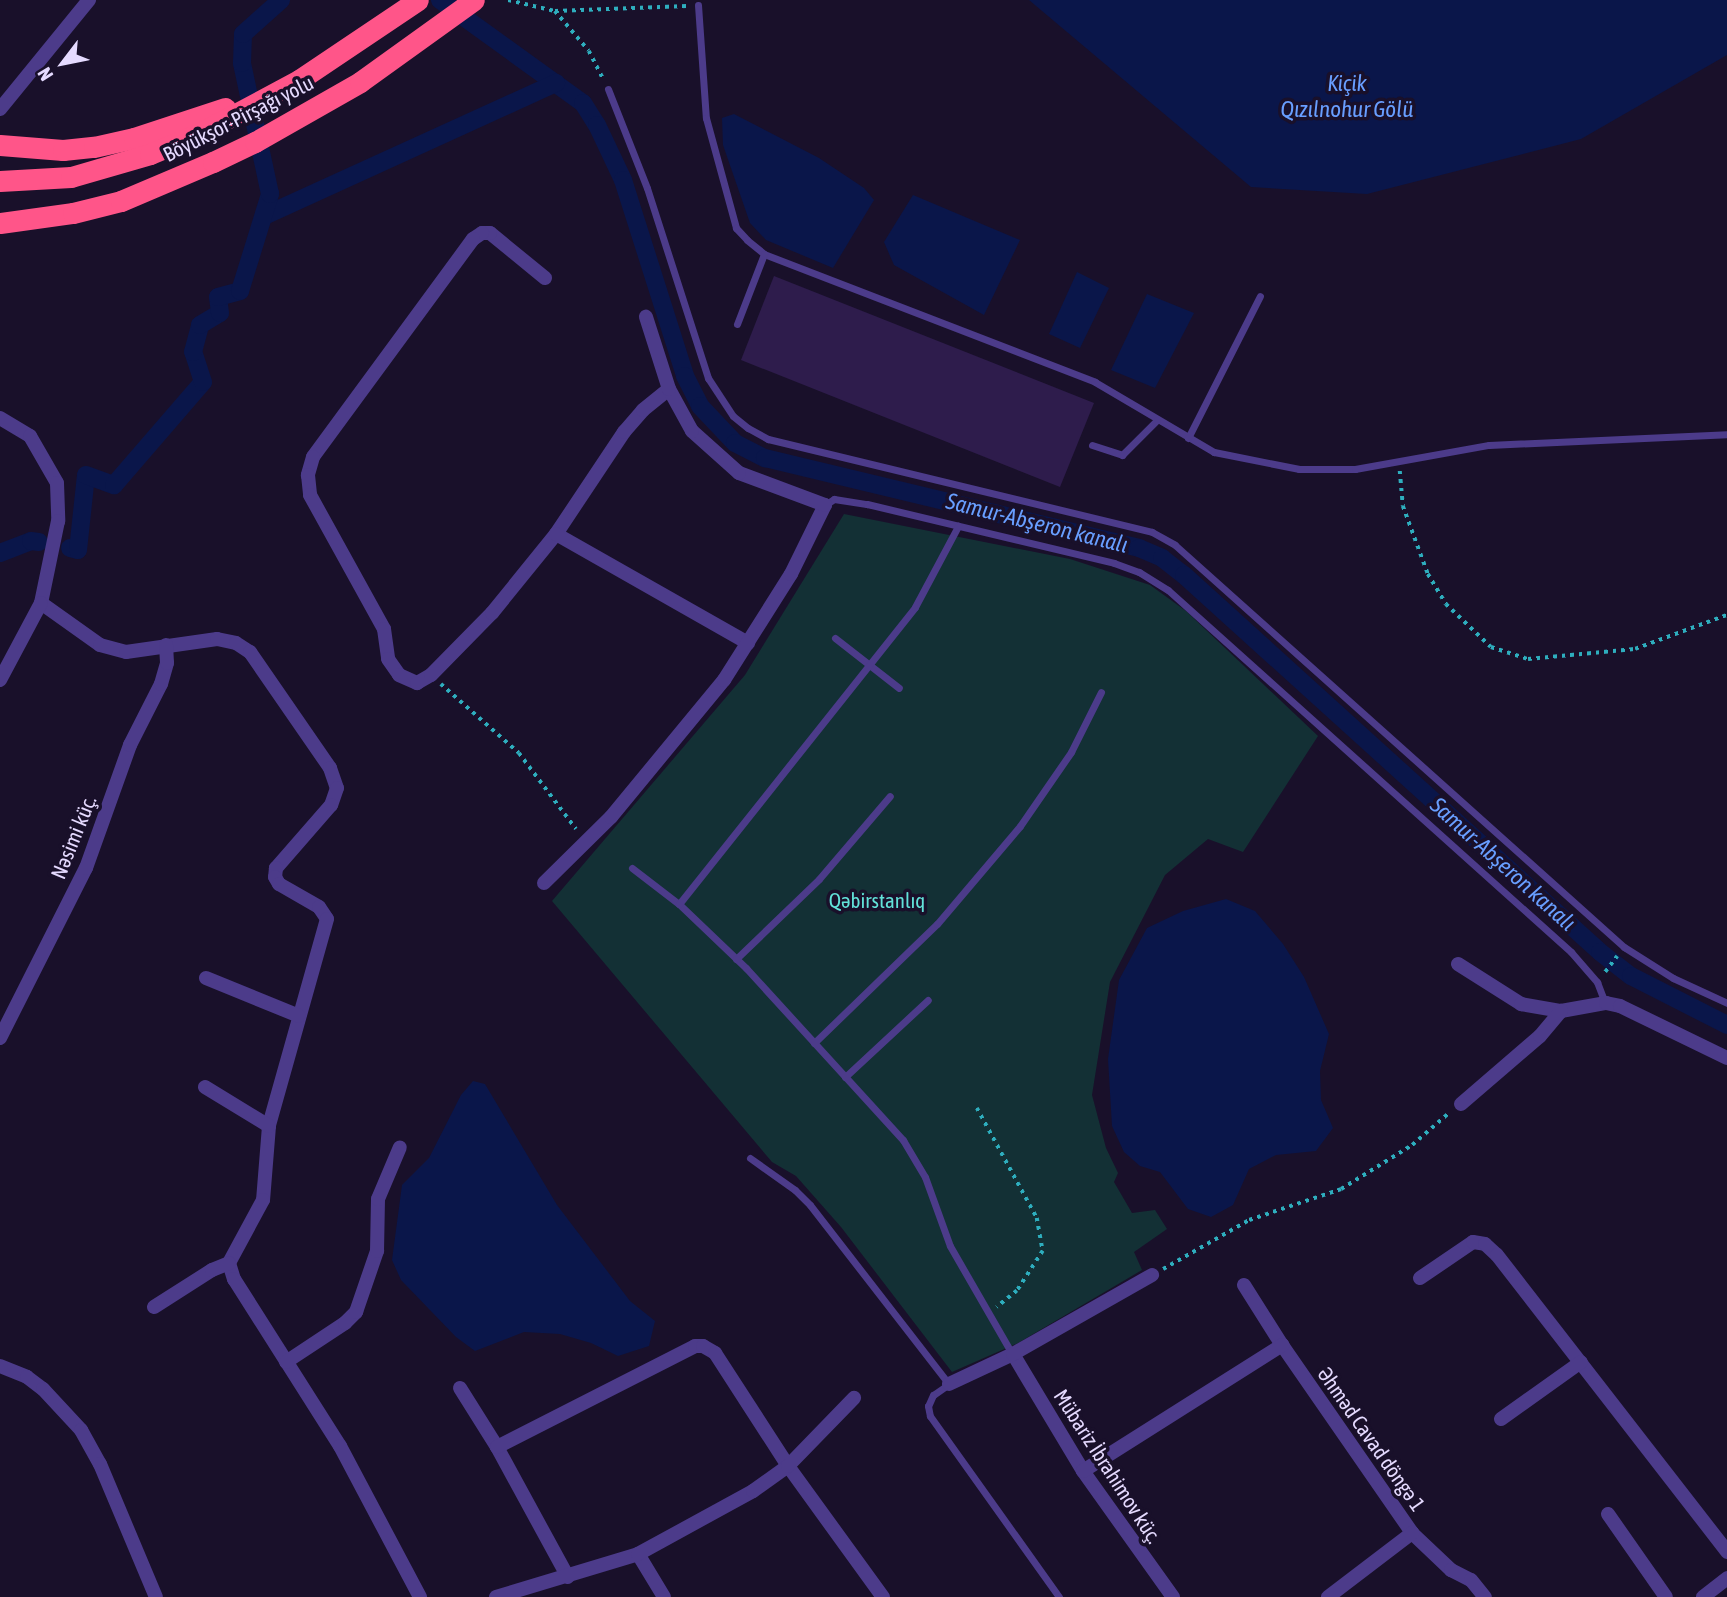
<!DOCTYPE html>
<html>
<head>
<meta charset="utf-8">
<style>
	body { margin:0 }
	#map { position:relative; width:1727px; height:1597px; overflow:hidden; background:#19102a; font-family:"Asap Condensed",sans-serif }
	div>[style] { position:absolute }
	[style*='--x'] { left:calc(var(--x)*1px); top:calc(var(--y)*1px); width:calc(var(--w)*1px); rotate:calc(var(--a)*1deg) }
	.green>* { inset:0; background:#133035 }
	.water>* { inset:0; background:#0a164a }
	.canal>* { height:18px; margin:-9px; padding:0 9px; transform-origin:9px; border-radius:9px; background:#0a164a }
	.building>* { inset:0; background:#2e1c4c }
	.path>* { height:3.5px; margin-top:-1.75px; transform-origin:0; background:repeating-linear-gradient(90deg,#2eaebe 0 3.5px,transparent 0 8.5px) }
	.lane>* { height:7px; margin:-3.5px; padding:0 3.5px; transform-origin:3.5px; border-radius:3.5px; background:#4c3b8a }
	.street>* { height:14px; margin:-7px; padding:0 7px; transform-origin:7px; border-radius:7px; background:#4c3b8a }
	.highway>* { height:21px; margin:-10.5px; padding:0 10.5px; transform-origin:10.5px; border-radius:10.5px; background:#ff5589 }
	span { translate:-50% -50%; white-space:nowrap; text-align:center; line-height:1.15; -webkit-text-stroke:7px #19102a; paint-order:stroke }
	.street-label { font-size:21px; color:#e5daff }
	.park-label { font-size:21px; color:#62e2d9 }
	.water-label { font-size:23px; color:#689eff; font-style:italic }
	.north { position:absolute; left:28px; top:28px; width:70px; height:70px; -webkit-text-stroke:5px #19102a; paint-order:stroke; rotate:238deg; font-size:19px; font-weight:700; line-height:28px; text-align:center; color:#e5daff }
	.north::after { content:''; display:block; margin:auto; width:24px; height:32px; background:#e5daff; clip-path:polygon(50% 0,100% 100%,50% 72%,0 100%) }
</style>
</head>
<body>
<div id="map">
	<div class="green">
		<div style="clip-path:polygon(844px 514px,1070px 559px,1150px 585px,1186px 611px,1318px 736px,1243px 852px,1208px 839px,1165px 875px,1110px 982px,1092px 1095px,1106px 1148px,1118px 1173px,1114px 1182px,1132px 1213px,1155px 1210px,1167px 1229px,1134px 1252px,1142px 1270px,1018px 1343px,952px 1372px,841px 1227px,796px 1176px,772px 1162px,552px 901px,745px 675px)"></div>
	</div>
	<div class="water">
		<div style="clip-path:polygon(1029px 0,1727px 0,1727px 55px,1581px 139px,1367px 194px,1251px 187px)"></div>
		<div style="clip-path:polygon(734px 114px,819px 158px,864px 188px,874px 200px,833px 268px,766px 240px,750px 223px,723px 145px,722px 118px)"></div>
		<div style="clip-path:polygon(913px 195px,1020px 240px,984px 315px,894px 265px,884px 242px)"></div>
		<div style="clip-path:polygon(1077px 272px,1109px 288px,1080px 348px,1049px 334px)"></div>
		<div style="clip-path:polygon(1147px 294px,1194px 313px,1155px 388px,1111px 370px)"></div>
		<div style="clip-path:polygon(1226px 899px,1255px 911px,1283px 944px,1304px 977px,1329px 1034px,1320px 1071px,1321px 1100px,1333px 1128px,1316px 1151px,1276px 1155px,1249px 1169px,1233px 1205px,1211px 1217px,1188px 1209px,1160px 1172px,1140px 1166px,1124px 1152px,1112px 1126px,1108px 1059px,1119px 980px,1147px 928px,1183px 911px)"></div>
		<div style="clip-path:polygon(473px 1081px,485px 1084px,557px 1205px,630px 1301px,655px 1321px,649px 1346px,618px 1356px,591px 1343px,560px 1334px,524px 1332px,475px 1351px,456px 1337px,401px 1280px,392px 1260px,402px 1185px,429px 1158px,461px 1095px)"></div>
	</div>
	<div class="canal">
		<div style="--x:440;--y:0;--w:176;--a:35.8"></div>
		<div style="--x:583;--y:103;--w:26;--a:58"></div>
		<div style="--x:597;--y:125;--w:61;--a:64.7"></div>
		<div style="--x:623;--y:180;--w:206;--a:72.4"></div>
		<div style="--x:685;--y:376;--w:34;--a:63"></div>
		<div style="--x:700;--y:406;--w:51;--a:46.6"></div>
		<div style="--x:735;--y:443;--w:34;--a:27"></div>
		<div style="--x:765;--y:458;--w:385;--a:13.5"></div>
		<div style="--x:1139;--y:548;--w:25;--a:23"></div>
		<div style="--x:1162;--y:558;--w:28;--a:38"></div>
		<div style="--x:1184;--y:575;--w:561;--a:42.18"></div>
		<div style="--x:1600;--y:952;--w:39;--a:38"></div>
		<div style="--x:1631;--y:976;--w:108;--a:27"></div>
		<div style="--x:264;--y:216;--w:321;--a:-24.5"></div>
		<div style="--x:70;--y:548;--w:8;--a:14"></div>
		<div style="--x:78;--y:550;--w:75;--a:-83.9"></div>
		<div style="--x:86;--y:475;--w:30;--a:20"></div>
		<div style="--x:114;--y:485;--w:136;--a:-49.2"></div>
		<div style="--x:203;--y:382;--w:32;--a:-108"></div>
		<div style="--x:193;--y:352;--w:28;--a:-75"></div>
		<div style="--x:200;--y:325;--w:23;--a:-31"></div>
		<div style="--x:220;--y:313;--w:16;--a:-97"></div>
		<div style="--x:218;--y:297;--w:23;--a:-15"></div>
		<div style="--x:240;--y:291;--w:102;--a:-72.8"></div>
		<div style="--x:270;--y:194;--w:134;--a:-102.1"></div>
		<div style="--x:242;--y:63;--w:29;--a:-88"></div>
		<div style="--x:243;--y:34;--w:51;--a:-41.8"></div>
		<div style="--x:0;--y:553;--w:33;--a:-21"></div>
		<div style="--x:31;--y:541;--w:8;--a:7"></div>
	</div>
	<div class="building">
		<div style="clip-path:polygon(774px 276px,1094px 403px,1060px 487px,741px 360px)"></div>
	</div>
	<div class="path">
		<div style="--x:508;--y:0;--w:48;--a:13.2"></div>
		<div style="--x:555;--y:11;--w:132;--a:-2.2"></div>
		<div style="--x:555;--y:11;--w:52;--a:49.6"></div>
		<div style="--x:589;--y:51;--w:33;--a:63"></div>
		<div style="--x:1400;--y:471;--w:35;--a:85"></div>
		<div style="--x:1403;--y:506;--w:72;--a:69.8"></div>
		<div style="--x:1428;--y:574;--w:35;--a:59"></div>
		<div style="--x:1446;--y:604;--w:62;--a:43.7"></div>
		<div style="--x:1491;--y:647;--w:39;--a:18"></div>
		<div style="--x:1528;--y:659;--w:107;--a:-5.3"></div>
		<div style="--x:1635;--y:649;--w:98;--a:-20.3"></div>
		<div style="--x:441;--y:684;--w:104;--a:41.5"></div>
		<div style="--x:519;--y:753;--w:95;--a:53.1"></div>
		<div style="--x:1605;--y:972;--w:20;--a:-53"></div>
		<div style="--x:977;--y:1108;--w:125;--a:61.4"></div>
		<div style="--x:1037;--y:1218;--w:34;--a:80"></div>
		<div style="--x:1043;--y:1251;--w:48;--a:123"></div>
		<div style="--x:1017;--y:1291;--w:26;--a:141"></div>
		<div style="--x:1163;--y:1269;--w:99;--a:-29.7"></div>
		<div style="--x:1249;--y:1220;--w:97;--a:-18.6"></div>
		<div style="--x:1341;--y:1189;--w:84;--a:-31.8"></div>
		<div style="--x:1412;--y:1145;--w:49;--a:-40.9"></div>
	</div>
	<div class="lane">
		<div style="--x:698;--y:5;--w:113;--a:86"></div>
		<div style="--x:706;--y:118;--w:114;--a:74.7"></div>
		<div style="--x:736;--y:228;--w:16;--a:47"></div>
		<div style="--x:747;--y:240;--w:22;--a:39"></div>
		<div style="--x:764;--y:254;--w:355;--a:21.1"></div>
		<div style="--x:1095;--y:382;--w:138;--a:30.5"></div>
		<div style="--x:1214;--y:452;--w:87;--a:11.3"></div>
		<div style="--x:1299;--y:469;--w:56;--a:0"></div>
		<div style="--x:1355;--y:469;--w:136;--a:-10.2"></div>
		<div style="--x:1489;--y:445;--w:238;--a:-2.6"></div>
		<div style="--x:608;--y:89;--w:106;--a:68.5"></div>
		<div style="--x:647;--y:188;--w:200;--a:72.2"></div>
		<div style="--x:708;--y:378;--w:45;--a:56.7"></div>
		<div style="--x:733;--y:416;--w:19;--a:39"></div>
		<div style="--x:748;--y:428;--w:23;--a:29"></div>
		<div style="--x:768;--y:439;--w:395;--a:13.6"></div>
		<div style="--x:1152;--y:532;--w:26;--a:29"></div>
		<div style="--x:1175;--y:545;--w:603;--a:41.84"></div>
		<div style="--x:1624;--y:947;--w:58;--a:32.3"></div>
		<div style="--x:1673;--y:978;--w:60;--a:24.8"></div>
		<div style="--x:737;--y:324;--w:75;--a:-68.9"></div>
		<div style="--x:1188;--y:438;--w:159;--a:-63.1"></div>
		<div style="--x:1092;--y:445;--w:32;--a:18"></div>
		<div style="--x:1122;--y:455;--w:49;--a:-45"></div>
		<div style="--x:825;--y:505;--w:11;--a:-34"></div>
		<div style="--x:834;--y:499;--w:33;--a:9"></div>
		<div style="--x:867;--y:504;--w:254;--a:13.4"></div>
		<div style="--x:1114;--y:563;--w:27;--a:20"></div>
		<div style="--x:1139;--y:572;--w:34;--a:32"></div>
		<div style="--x:1168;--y:590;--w:542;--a:41.93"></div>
		<div style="--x:1571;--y:952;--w:40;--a:49"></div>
		<div style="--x:1597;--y:982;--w:22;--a:69"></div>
		<div style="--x:835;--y:638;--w:81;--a:38"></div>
		<div style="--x:632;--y:868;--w:59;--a:37.5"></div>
		<div style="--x:679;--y:904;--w:93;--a:43.7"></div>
		<div style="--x:746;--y:968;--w:233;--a:47.6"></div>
		<div style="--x:903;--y:1140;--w:43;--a:59.3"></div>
		<div style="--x:925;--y:1177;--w:73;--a:70.1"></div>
		<div style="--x:950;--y:1246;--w:125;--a:60.1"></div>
		<div style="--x:679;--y:904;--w:379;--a:-51.5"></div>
		<div style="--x:915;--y:607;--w:92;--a:-62"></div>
		<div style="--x:736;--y:959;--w:115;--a:-43.9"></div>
		<div style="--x:819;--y:879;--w:109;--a:-49.5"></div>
		<div style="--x:814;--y:1043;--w:171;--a:-44.1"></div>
		<div style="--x:937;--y:924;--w:128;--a:-49.7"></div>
		<div style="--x:1020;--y:826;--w:90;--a:-55.4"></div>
		<div style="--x:1071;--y:752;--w:67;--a:-63.4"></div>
		<div style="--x:845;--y:1077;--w:113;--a:-42.9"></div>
		<div style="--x:750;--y:1158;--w:55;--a:35.4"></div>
		<div style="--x:795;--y:1190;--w:21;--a:45"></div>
		<div style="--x:810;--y:1205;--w:227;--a:52.2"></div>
		<div style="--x:949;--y:1384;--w:19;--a:145"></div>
		<div style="--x:933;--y:1395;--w:12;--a:114"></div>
		<div style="--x:928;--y:1406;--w:10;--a:79"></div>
		<div style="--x:930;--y:1416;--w:222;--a:54.5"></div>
	</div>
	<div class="street">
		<div style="--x:0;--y:109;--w:141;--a:-50.8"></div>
		<div style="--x:545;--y:278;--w:71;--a:-140.7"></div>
		<div style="--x:490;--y:233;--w:8;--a:180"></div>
		<div style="--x:482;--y:233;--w:11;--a:146"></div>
		<div style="--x:473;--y:239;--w:270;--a:126.3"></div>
		<div style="--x:313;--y:457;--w:19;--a:106"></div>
		<div style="--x:308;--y:475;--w:20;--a:84"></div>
		<div style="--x:310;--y:495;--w:153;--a:61.1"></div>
		<div style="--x:384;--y:629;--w:30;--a:82"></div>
		<div style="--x:388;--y:659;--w:19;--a:55"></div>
		<div style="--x:399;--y:675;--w:20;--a:24"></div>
		<div style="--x:417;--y:683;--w:16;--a:-30"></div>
		<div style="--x:431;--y:675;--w:87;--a:-45.5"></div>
		<div style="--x:492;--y:613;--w:102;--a:-51"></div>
		<div style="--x:556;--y:534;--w:123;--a:-56.3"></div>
		<div style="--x:624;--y:432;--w:29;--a:-49"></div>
		<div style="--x:643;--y:410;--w:33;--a:-39"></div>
		<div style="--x:0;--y:418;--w:35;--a:31"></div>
		<div style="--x:30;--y:436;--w:54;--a:60.1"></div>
		<div style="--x:57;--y:483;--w:38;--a:88"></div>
		<div style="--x:58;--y:521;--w:84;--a:101.7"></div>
		<div style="--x:41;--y:603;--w:72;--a:35.4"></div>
		<div style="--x:100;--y:645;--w:27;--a:15"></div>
		<div style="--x:126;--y:652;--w:92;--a:-8.1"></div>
		<div style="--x:217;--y:639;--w:19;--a:12"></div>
		<div style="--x:236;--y:643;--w:17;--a:33"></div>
		<div style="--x:250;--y:652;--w:141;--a:55.4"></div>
		<div style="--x:330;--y:768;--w:21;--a:71"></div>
		<div style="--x:337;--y:788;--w:18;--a:109"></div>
		<div style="--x:331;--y:805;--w:84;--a:131.1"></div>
		<div style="--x:276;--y:868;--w:9;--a:96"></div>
		<div style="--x:275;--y:877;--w:8;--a:60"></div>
		<div style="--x:279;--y:884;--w:46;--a:29.9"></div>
		<div style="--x:319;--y:907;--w:14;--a:56"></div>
		<div style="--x:327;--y:919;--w:215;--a:105.7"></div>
		<div style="--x:269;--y:1126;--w:74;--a:94.6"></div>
		<div style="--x:263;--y:1200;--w:72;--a:118.4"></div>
		<div style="--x:229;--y:1263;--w:17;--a:73"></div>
		<div style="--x:234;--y:1279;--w:198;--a:57.6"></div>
		<div style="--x:340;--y:1446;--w:171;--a:62.1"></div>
		<div style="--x:556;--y:534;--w:221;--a:29.6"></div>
		<div style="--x:0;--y:680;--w:87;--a:-62"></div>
		<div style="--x:544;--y:883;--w:94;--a:-44.6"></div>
		<div style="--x:611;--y:817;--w:178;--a:-50.5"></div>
		<div style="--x:724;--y:680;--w:125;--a:-57.7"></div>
		<div style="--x:791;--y:574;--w:77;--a:-63.8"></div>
		<div style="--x:825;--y:505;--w:92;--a:-159.6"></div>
		<div style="--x:739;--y:473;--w:63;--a:-138.2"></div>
		<div style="--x:692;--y:431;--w:48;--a:-118.7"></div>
		<div style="--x:669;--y:389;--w:76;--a:-107.7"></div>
		<div style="--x:1458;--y:964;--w:75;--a:32.4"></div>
		<div style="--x:1521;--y:1004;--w:41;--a:9.9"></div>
		<div style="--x:1561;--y:1011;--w:46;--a:-10.1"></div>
		<div style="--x:1606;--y:1003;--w:14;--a:12"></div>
		<div style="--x:1620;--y:1006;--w:119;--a:25.9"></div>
		<div style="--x:206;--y:978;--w:100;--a:22.2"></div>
		<div style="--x:0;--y:1038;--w:191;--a:-63.2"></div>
		<div style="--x:86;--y:868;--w:131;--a:-70.3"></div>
		<div style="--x:130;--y:745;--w:68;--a:-63.1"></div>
		<div style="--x:161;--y:684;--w:22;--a:-74"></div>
		<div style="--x:167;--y:663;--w:18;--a:-93"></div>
		<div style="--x:205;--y:1087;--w:75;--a:31.4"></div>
		<div style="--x:1461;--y:1104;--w:104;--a:-40.7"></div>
		<div style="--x:1540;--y:1036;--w:33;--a:-50"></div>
		<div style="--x:1420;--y:1278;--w:64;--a:-34.2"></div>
		<div style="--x:1473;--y:1242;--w:12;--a:9"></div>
		<div style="--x:1485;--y:1244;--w:16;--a:43"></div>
		<div style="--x:1497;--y:1255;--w:376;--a:52.2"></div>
		<div style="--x:1244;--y:1285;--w:71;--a:57.7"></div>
		<div style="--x:1282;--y:1345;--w:229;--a:55.3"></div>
		<div style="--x:1412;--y:1533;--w:54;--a:43.5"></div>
		<div style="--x:1451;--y:1570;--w:22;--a:27"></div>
		<div style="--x:1471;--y:1580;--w:22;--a:51"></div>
		<div style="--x:154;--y:1307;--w:69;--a:-32.5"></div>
		<div style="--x:212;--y:1270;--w:18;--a:-22"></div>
		<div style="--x:1013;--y:1354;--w:136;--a:59.1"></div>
		<div style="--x:1083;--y:1471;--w:155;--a:54.5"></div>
		<div style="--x:286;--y:1362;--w:71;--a:-33.5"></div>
		<div style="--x:345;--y:1323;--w:16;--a:-45"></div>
		<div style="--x:356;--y:1312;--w:65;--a:-71"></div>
		<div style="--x:377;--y:1251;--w:52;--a:-88.9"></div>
		<div style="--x:378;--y:1199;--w:56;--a:-67.1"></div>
		<div style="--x:0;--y:1366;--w:29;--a:22"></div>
		<div style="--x:27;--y:1377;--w:20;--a:37"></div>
		<div style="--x:43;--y:1389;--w:56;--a:47.2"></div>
		<div style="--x:81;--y:1430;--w:39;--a:61"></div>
		<div style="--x:100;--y:1464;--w:144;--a:67.2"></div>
		<div style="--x:949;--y:1384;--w:71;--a:-25.1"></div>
		<div style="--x:1013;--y:1354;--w:160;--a:-29.6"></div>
		<div style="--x:460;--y:1388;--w:70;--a:57.9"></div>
		<div style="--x:497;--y:1447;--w:148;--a:61.4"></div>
		<div style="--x:1501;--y:1419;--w:98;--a:-35.5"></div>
		<div style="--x:497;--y:1447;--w:222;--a:-27"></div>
		<div style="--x:695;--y:1346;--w:8;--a:0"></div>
		<div style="--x:703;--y:1346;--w:14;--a:30"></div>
		<div style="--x:715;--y:1353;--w:135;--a:57.1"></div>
		<div style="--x:788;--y:1466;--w:162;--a:54.1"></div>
		<div style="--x:1083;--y:1471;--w:236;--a:-32.3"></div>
		<div style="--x:1608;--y:1514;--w:101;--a:55.1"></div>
		<div style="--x:638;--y:1554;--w:50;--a:58.8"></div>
		<div style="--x:496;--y:1597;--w:148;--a:-16.8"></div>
		<div style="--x:638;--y:1554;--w:131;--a:-28.7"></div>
		<div style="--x:753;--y:1491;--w:43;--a:-35.5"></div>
		<div style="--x:788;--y:1466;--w:95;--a:-45.9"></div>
		<div style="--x:1328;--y:1597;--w:106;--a:-37.3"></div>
		<div style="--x:1703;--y:1597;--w:31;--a:-38"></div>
	</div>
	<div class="highway">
		<div style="--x:0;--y:145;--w:63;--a:4.5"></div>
		<div style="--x:63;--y:150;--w:31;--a:-6"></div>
		<div style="--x:94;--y:147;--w:41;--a:-12.7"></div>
		<div style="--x:134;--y:138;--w:96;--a:-18.2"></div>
		<div style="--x:0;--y:181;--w:71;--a:-3.2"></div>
		<div style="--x:71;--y:177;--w:82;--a:-16.2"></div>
		<div style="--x:150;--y:154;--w:52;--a:-22.6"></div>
		<div style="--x:198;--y:134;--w:115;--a:-28.1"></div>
		<div style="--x:299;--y:80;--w:143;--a:-33.9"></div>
		<div style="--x:0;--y:223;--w:74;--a:-7.8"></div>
		<div style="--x:73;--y:213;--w:49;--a:-14"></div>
		<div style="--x:121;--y:201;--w:100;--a:-23"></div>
		<div style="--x:213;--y:162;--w:47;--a:-25.5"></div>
		<div style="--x:255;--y:142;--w:121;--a:-29.7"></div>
		<div style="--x:360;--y:82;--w:140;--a:-35.7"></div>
	</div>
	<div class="street-label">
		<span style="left:238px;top:118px;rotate:-27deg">Böyükşor-Pirşağı yolu</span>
		<span style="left:73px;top:837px;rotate:-68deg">Nəsimi küç.</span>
		<span style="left:1372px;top:1439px;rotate:55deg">Əhməd Cavad döngə 1</span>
		<span style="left:1108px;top:1466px;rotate:57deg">Mübariz İbrahimov küç.</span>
	</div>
	<div class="park-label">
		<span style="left:877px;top:900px">Qəbirstanlıq</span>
	</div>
	<div class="water-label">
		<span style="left:1347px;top:96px">Kiçik<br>Qızılnohur Gölü</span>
		<span style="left:1037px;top:523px;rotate:14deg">Samur-Abşeron kanalı</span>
		<span style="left:1503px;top:864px;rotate:42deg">Samur-Abşeron kanalı</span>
	</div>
	<div class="north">N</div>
</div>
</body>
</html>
